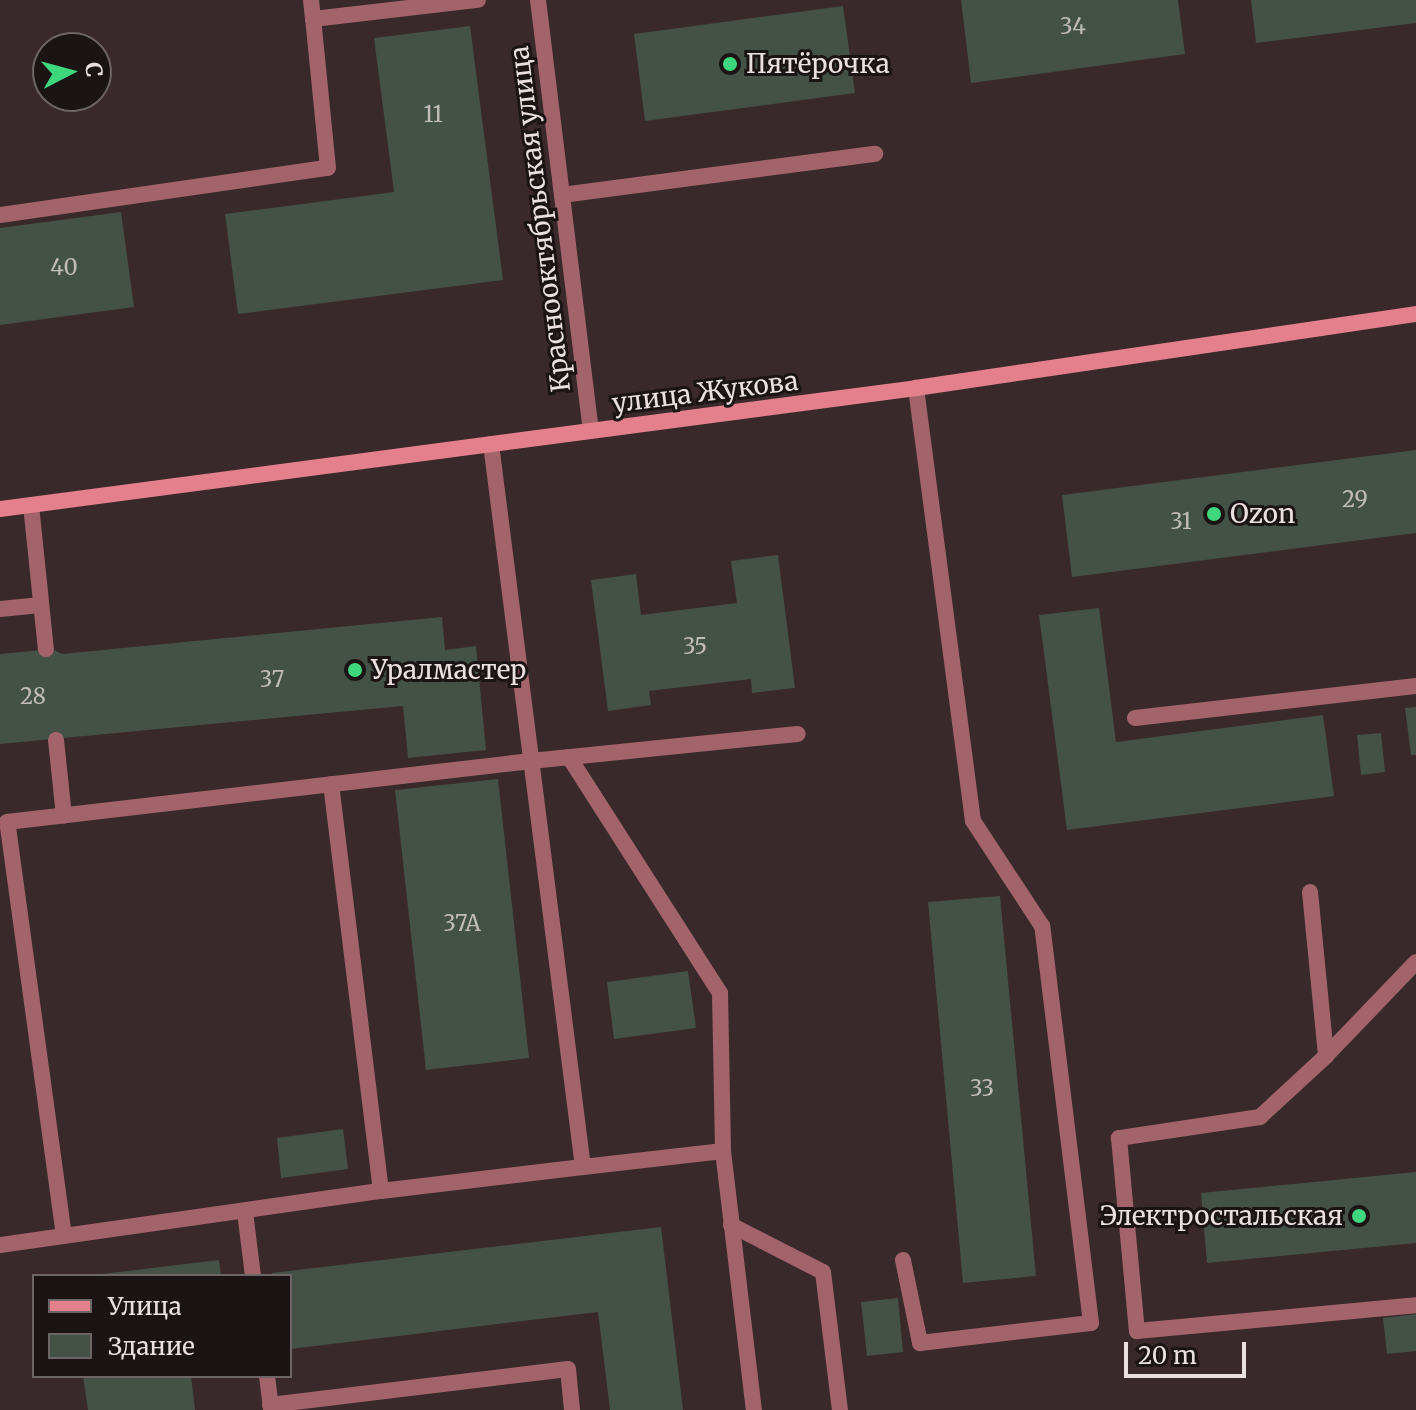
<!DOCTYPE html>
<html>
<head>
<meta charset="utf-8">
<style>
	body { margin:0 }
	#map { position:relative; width:1416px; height:1410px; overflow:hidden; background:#39292a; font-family:Merriweather,serif }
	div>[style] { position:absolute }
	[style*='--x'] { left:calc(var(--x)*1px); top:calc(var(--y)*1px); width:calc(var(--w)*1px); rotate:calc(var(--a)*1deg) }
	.building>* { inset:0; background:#435147 }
	.service>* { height:16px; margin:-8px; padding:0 8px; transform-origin:8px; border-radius:8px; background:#a3636a }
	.minor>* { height:16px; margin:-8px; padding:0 8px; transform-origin:8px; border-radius:8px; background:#a3636a }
	.secondary>* { height:16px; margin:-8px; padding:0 8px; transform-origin:8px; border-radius:8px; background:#e4808c }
	.dots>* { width:22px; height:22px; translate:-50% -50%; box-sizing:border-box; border:4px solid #1b1414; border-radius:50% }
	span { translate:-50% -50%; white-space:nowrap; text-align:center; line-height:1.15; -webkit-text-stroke:6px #1b1414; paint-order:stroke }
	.number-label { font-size:22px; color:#c1bcba }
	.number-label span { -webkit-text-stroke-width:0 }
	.poi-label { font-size:26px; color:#ebe0e0 }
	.left { translate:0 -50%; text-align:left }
	.right { translate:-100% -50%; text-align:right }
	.street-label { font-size:26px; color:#ebe0e0 }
	.legend { position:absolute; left:32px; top:1274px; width:260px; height:104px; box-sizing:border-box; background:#1b1414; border:2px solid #6e6666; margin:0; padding:10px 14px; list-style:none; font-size:24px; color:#ebe0e0 }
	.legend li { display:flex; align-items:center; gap:16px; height:40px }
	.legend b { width:40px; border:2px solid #6e6666 }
	.north { position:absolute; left:32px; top:32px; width:80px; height:80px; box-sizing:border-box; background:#1b1414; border:2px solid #6e6666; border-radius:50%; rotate:84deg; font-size:22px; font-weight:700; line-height:32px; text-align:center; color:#ebe0e0 }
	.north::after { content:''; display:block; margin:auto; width:28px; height:36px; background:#3fd77d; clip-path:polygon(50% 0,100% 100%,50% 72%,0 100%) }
	.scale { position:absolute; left:1124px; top:1342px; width:122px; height:36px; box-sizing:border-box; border:4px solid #ebe0e0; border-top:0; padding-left:10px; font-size:24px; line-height:28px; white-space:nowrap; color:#ebe0e0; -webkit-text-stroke:6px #1b1414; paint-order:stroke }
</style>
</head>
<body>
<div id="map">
	<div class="building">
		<div style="clip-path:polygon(961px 0,1178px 0,1185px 54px,971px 83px)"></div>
		<div style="clip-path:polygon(1251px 0,1416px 0,1416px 23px,1256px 43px)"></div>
		<div style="clip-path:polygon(843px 6px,855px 93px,645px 121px,634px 34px)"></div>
		<div style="clip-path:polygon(470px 26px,503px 280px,238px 314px,225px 214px,394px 192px,374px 38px)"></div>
		<div style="clip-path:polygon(121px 212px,134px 307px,0 325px,0 228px)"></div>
		<div style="clip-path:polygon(1416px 450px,1416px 533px,1072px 577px,1062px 495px)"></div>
		<div style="clip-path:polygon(778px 555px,795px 688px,752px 693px,751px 679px,649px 691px,651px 705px,608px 711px,591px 580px,636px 574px,641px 615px,737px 603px,731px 561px)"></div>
		<div style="clip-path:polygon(1099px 608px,1116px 742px,1323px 715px,1334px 796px,1067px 830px,1039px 615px)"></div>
		<div style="clip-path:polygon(442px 617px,445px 650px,476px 646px,486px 750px,408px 758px,403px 706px,0 744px,0 654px,52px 649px,62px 654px)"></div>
		<div style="clip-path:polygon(1416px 707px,1416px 755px,1411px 755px,1405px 708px)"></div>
		<div style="clip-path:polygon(1381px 733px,1385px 772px,1361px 775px,1357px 735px)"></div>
		<div style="clip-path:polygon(498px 779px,529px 1058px,426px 1070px,395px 790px)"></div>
		<div style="clip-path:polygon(1000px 896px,1036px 1276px,963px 1283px,928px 902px)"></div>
		<div style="clip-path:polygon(688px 971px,696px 1028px,614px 1039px,607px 982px)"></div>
		<div style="clip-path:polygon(343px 1129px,348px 1169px,281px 1178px,277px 1138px)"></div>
		<div style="clip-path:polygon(1416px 1172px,1416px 1243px,1207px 1263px,1201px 1193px)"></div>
		<div style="clip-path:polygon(661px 1227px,683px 1410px,610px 1410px,598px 1312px,290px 1349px,290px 1276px,272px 1276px,272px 1273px)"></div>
		<div style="clip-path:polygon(219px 1260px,221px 1276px,102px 1276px,102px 1274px)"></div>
		<div style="clip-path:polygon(898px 1298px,903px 1352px,867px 1356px,861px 1302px)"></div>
		<div style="clip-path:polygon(1416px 1314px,1416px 1351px,1387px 1354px,1383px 1318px)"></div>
		<div style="clip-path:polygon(83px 1376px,191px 1376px,195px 1410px,88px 1410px)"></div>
	</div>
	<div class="service">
		<div style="--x:311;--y:0;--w:19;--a:84"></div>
		<div style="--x:313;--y:19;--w:166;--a:-6.6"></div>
		<div style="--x:562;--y:195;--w:316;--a:-7.5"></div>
		<div style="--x:0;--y:215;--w:331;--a:-8.2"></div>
		<div style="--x:328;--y:168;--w:150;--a:-95.7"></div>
		<div style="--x:491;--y:444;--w:729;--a:82.75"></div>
		<div style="--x:583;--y:1167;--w:141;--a:-6.5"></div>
		<div style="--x:723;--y:1151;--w:261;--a:83.2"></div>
		<div style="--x:31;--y:505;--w:145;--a:84.1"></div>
		<div style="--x:0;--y:609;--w:41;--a:-5.6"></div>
		<div style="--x:1135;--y:718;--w:283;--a:-6.5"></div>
		<div style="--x:56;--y:740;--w:76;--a:84"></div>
		<div style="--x:569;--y:757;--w:280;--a:57.4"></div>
		<div style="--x:720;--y:993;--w:158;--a:88.9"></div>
		<div style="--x:331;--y:784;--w:410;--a:83"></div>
		<div style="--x:1310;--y:892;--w:165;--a:84.4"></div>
		<div style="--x:1416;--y:962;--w:130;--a:133.8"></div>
		<div style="--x:1326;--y:1056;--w:90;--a:137.3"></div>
		<div style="--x:1260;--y:1117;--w:143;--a:171.5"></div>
		<div style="--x:1119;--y:1138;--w:194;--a:84.7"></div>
		<div style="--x:1137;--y:1331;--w:280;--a:-5.3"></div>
		<div style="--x:245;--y:1212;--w:64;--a:82.9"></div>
		<div style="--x:731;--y:1225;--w:103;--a:27.1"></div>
		<div style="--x:823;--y:1272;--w:139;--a:83"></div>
		<div style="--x:64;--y:1236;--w:418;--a:-97.8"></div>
		<div style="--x:7;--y:822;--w:528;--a:-6.64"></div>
		<div style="--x:531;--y:761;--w:268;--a:-5.8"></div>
		<div style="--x:0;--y:1245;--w:385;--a:-8.1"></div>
		<div style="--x:381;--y:1191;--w:203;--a:-6.8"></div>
		<div style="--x:903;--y:1260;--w:85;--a:78.4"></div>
		<div style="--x:920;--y:1343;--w:172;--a:-6.7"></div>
		<div style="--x:1091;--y:1323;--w:400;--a:-97"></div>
		<div style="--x:1042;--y:926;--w:126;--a:-123.3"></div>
		<div style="--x:973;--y:821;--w:437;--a:-97.5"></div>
		<div style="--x:267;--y:1376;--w:34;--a:83"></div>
		<div style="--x:270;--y:1405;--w:300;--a:-6.9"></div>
		<div style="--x:568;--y:1369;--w:41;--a:84.4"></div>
	</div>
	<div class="minor">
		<div style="--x:538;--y:0;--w:434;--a:83"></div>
	</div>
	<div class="secondary">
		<div style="--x:0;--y:509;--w:924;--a:-7.52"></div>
		<div style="--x:916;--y:388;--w:505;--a:-8.42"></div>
	</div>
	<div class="dots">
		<div style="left:730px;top:64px;background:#3fd77d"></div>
		<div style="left:1214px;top:514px;background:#3fd77d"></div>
		<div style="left:355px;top:670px;background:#3fd77d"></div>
		<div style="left:1359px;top:1216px;background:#3fd77d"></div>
	</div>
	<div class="number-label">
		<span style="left:1073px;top:27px">34</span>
		<span style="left:433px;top:115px">11</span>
		<span style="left:64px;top:268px">40</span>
		<span style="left:1355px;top:500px">29</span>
		<span style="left:1181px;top:522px">31</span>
		<span style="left:695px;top:647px">35</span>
		<span style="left:272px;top:680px">37</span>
		<span style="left:33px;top:697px">28</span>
		<span style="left:462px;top:924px">37А</span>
		<span style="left:982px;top:1089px">33</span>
	</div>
	<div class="poi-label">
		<span class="left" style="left:746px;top:64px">Пятёрочка</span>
		<span class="left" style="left:1230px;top:514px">Ozon</span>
		<span class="left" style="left:371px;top:670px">Уралмастер</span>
		<span class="right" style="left:1343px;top:1216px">Электростальская</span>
	</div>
	<div class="street-label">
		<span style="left:540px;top:219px;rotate:-97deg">Краснооктябрьская улица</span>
		<span style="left:705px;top:392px;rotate:-7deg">улица Жукова</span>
	</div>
	<ul class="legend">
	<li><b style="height:10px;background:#e4808c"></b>Улица</li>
	<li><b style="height:22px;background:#435147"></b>Здание</li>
	</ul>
	<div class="north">С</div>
	<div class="scale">20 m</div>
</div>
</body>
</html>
